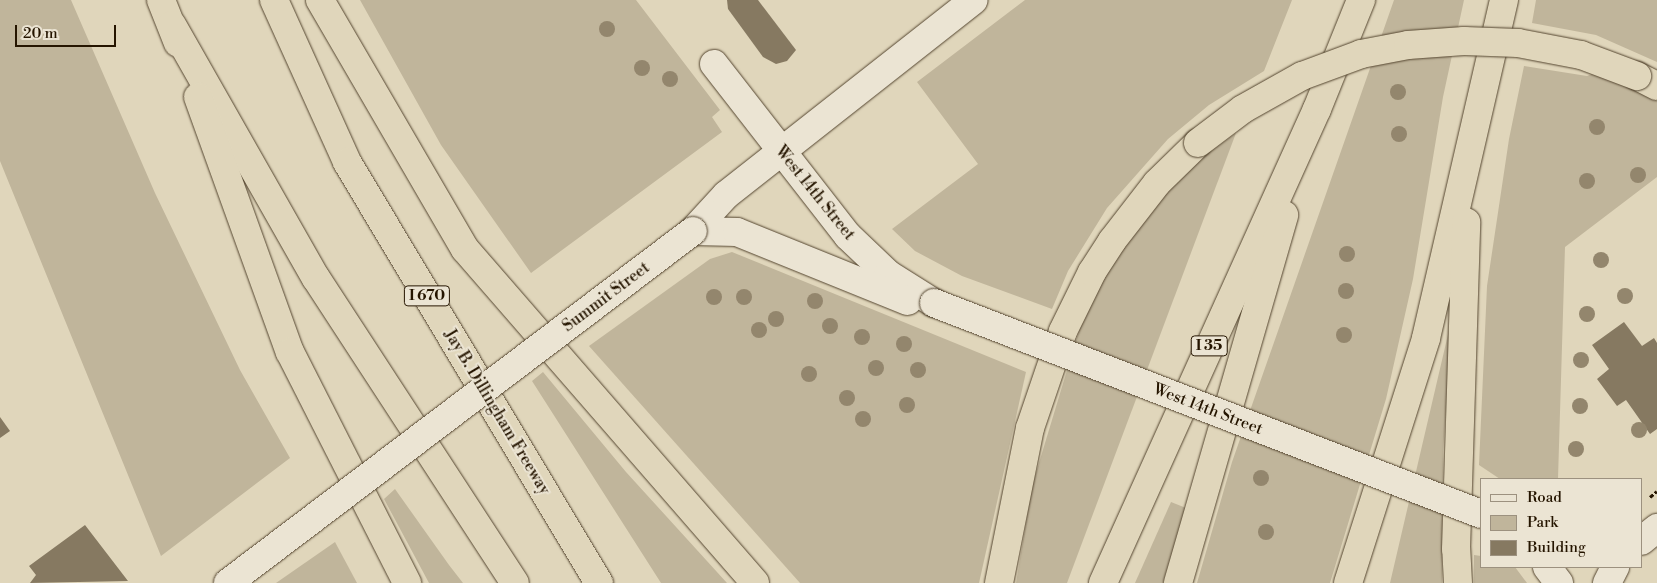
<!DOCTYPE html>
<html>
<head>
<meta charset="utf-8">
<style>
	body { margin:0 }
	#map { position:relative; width:1657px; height:583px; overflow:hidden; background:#e0d6bb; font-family:"Libre Bodoni",serif }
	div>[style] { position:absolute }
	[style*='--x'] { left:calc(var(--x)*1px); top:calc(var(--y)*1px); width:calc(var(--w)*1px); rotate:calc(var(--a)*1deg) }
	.green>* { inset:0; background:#c0b59b }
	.building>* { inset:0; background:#867961 }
	.path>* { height:3px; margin-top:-1.5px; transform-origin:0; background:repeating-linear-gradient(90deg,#251500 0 4px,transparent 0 6.5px) }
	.roads { filter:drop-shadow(0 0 1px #54452f) drop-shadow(0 0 1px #54452f) }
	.street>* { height:28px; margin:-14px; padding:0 14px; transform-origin:14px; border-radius:14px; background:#ebe4d3 }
	.secondary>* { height:28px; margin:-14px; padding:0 14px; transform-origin:14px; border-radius:14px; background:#ebe4d3 }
	.highway>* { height:28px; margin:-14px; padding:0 14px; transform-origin:14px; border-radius:14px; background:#e0d6bb }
	.bridges { filter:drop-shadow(0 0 1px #54452f) drop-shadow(0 0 1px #54452f) }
	.street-bridge>* { height:28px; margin:-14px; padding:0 14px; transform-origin:14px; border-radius:14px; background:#ebe4d3 }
	.highway-bridge>* { height:28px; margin:-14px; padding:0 14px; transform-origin:14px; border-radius:14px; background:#e0d6bb }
	.trees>* { width:16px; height:16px; margin:-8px; border-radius:50%; background:#93866d }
	span { translate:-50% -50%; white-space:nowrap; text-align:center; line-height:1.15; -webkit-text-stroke:4px #ebe4d3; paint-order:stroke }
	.shield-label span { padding:1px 4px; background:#ebe4d3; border:1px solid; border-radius:4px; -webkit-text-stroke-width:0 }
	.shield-label { font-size:15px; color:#251500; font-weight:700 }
	.street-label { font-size:16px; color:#251500 }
	.legend { position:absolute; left:1480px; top:478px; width:162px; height:90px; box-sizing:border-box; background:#ebe4d3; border:1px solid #9c917f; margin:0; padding:6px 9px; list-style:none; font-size:15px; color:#251500 }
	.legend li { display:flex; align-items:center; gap:10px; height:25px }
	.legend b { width:25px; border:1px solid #9c917f }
	.scale { position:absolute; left:15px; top:25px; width:101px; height:22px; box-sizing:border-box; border:2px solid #251500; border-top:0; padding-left:6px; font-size:15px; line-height:18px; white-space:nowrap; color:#251500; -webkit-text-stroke:4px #ebe4d3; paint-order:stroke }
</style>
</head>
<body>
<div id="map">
	<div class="green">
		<div style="clip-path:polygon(0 0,71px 0,155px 193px,240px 370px,290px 458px,161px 556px,0 161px)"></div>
		<div style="clip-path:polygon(360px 0,636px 0,720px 110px,712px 117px,722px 132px,531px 273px,441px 145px)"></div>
		<div style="clip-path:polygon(1025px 0,1292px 0,1264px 71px,1209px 105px,1168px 139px,1107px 208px,1068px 271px,1052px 309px,962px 276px,915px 251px,892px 229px,978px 164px,917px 82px)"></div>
		<div style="clip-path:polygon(1394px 0,1464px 0,1443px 97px,1413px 279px,1386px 399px,1330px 583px,1197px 583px,1232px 462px)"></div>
		<div style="clip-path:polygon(1536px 0,1657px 0,1657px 62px,1596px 35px,1532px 23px)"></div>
		<div style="clip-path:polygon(1524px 66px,1587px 76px,1592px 74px,1657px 95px,1657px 177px,1565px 247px,1558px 479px,1500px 479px,1479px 465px,1487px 286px,1509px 139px)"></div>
		<div style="clip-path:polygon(1236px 133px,1067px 583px,1016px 583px,1032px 486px,1081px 324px,1107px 272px,1145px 212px,1185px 170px)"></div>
		<div style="clip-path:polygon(732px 252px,1026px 372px,979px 583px,800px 583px,589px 346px,710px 259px)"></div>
		<div style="clip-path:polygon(1453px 313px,1443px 450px,1442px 583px,1390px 583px)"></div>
		<div style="clip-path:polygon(543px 372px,626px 472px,727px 583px,661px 583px,532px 381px)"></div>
		<div style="clip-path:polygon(395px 489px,449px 565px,463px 583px,429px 583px,384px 499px)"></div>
		<div style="clip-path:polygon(1171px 502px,1186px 508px,1163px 583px,1135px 583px)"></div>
		<div style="clip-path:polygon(335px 542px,357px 583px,276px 583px)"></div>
		<div style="clip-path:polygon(1474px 555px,1481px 556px,1481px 567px,1515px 567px,1527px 583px,1474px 583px)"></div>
	</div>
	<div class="building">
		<div style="clip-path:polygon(727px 0,758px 0,796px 50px,787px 61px,776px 64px,763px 57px,728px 9px)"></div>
		<div style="clip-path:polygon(1624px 322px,1642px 346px,1654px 338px,1657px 343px,1657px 429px,1650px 434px,1626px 400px,1617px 406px,1597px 379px,1609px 369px,1592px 345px)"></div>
		<div style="clip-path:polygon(0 417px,10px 431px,0 438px)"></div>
		<div style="clip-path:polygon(85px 525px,128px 581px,30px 583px,36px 575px,29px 566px)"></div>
	</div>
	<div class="path">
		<div style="--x:1650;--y:497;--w:9;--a:-41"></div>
	</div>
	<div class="roads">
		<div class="street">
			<div style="--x:714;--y:64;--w:218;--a:52.1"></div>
			<div style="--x:848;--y:236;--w:55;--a:43.5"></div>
			<div style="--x:888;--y:274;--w:54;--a:32.2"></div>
			<div style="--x:693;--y:231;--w:49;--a:-47.5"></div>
			<div style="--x:726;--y:195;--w:315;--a:-38.2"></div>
			<div style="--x:693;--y:231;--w:44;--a:1.3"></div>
			<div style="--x:737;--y:232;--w:184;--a:22"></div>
			<div style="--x:1547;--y:567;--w:20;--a:53"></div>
		</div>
		<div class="secondary">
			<div style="--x:1641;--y:541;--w:21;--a:-39"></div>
			<div style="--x:1607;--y:583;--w:18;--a:-63"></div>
		</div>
		<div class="highway">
			<div style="--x:161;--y:0;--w:46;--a:68.4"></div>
			<div style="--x:274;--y:0;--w:178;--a:65.7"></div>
			<div style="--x:347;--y:162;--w:491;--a:59.1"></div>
			<div style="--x:320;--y:0;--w:288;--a:59.8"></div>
			<div style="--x:465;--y:249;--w:442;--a:49"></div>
			<div style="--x:172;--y:25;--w:291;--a:60.4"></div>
			<div style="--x:316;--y:278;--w:364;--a:56.9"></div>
			<div style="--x:1637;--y:76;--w:22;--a:27"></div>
			<div style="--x:198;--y:97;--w:271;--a:70.2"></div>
			<div style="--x:290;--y:352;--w:259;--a:63.1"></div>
			<div style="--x:999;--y:583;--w:158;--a:-78.7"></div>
			<div style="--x:1030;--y:428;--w:102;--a:-71.2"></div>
			<div style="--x:1063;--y:331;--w:66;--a:-63.8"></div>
			<div style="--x:1092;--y:272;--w:37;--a:-57"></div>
			<div style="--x:1112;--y:241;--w:73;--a:-52.2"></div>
			<div style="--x:1157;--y:183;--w:57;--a:-44.3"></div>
			<div style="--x:1103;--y:583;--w:520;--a:-65.7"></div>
			<div style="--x:1317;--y:109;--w:118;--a:-68"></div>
			<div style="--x:1178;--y:583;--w:383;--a:-73.9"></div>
			<div style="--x:1348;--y:583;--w:257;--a:-72.3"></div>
			<div style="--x:1426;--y:338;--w:347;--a:-77"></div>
			<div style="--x:1458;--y:583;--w:34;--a:-93"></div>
			<div style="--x:1456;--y:549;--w:327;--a:-88.2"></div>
		</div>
	</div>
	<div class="bridges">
		<div class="street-bridge">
			<div style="--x:934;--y:303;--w:586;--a:21.09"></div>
			<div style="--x:228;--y:583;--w:583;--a:-37.13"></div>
		</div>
		<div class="highway-bridge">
			<div style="--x:1198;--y:143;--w:56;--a:-37.1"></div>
			<div style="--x:1243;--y:109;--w:68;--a:-29.2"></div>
			<div style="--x:1302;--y:76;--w:63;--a:-20.4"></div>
			<div style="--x:1361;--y:54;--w:48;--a:-10.8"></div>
			<div style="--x:1408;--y:45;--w:56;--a:-4.1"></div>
			<div style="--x:1464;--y:41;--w:54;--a:2.1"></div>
			<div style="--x:1518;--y:43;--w:64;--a:10.8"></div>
			<div style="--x:1581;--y:55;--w:60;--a:20.6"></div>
		</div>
	</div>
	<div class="trees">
		<div style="left:607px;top:29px"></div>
		<div style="left:642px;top:68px"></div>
		<div style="left:670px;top:79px"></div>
		<div style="left:1398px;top:92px"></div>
		<div style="left:1597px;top:127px"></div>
		<div style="left:1399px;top:134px"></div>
		<div style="left:1638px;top:175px"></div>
		<div style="left:1587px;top:181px"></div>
		<div style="left:1347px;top:254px"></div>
		<div style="left:1601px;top:260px"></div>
		<div style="left:1346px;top:291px"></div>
		<div style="left:1625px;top:296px"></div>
		<div style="left:714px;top:297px"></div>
		<div style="left:744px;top:297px"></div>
		<div style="left:815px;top:301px"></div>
		<div style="left:1587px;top:314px"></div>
		<div style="left:776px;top:319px"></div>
		<div style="left:830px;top:326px"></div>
		<div style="left:759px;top:330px"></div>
		<div style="left:1344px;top:335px"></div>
		<div style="left:862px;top:337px"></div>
		<div style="left:904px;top:344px"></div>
		<div style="left:1581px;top:360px"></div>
		<div style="left:876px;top:368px"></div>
		<div style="left:918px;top:370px"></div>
		<div style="left:809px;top:374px"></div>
		<div style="left:847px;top:398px"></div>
		<div style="left:907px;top:405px"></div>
		<div style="left:1580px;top:406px"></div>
		<div style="left:863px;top:419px"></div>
		<div style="left:1639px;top:430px"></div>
		<div style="left:1576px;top:449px"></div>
		<div style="left:1261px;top:478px"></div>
		<div style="left:1266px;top:532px"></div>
	</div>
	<div class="shield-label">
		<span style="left:427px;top:296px">I 670</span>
		<span style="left:1209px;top:346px">I 35</span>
	</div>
	<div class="street-label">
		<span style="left:815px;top:193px;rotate:51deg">West 14th Street</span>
		<span style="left:606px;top:297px;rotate:-37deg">Summit Street</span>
		<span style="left:1208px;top:409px;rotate:21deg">West 14th Street</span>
		<span style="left:497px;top:412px;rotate:59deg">Jay B. Dillingham Freeway</span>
	</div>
	<ul class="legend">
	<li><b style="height:6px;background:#ebe4d3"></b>Road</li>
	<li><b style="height:14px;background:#c0b59b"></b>Park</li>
	<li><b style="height:14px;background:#867961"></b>Building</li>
	</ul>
	<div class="scale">20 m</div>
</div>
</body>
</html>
